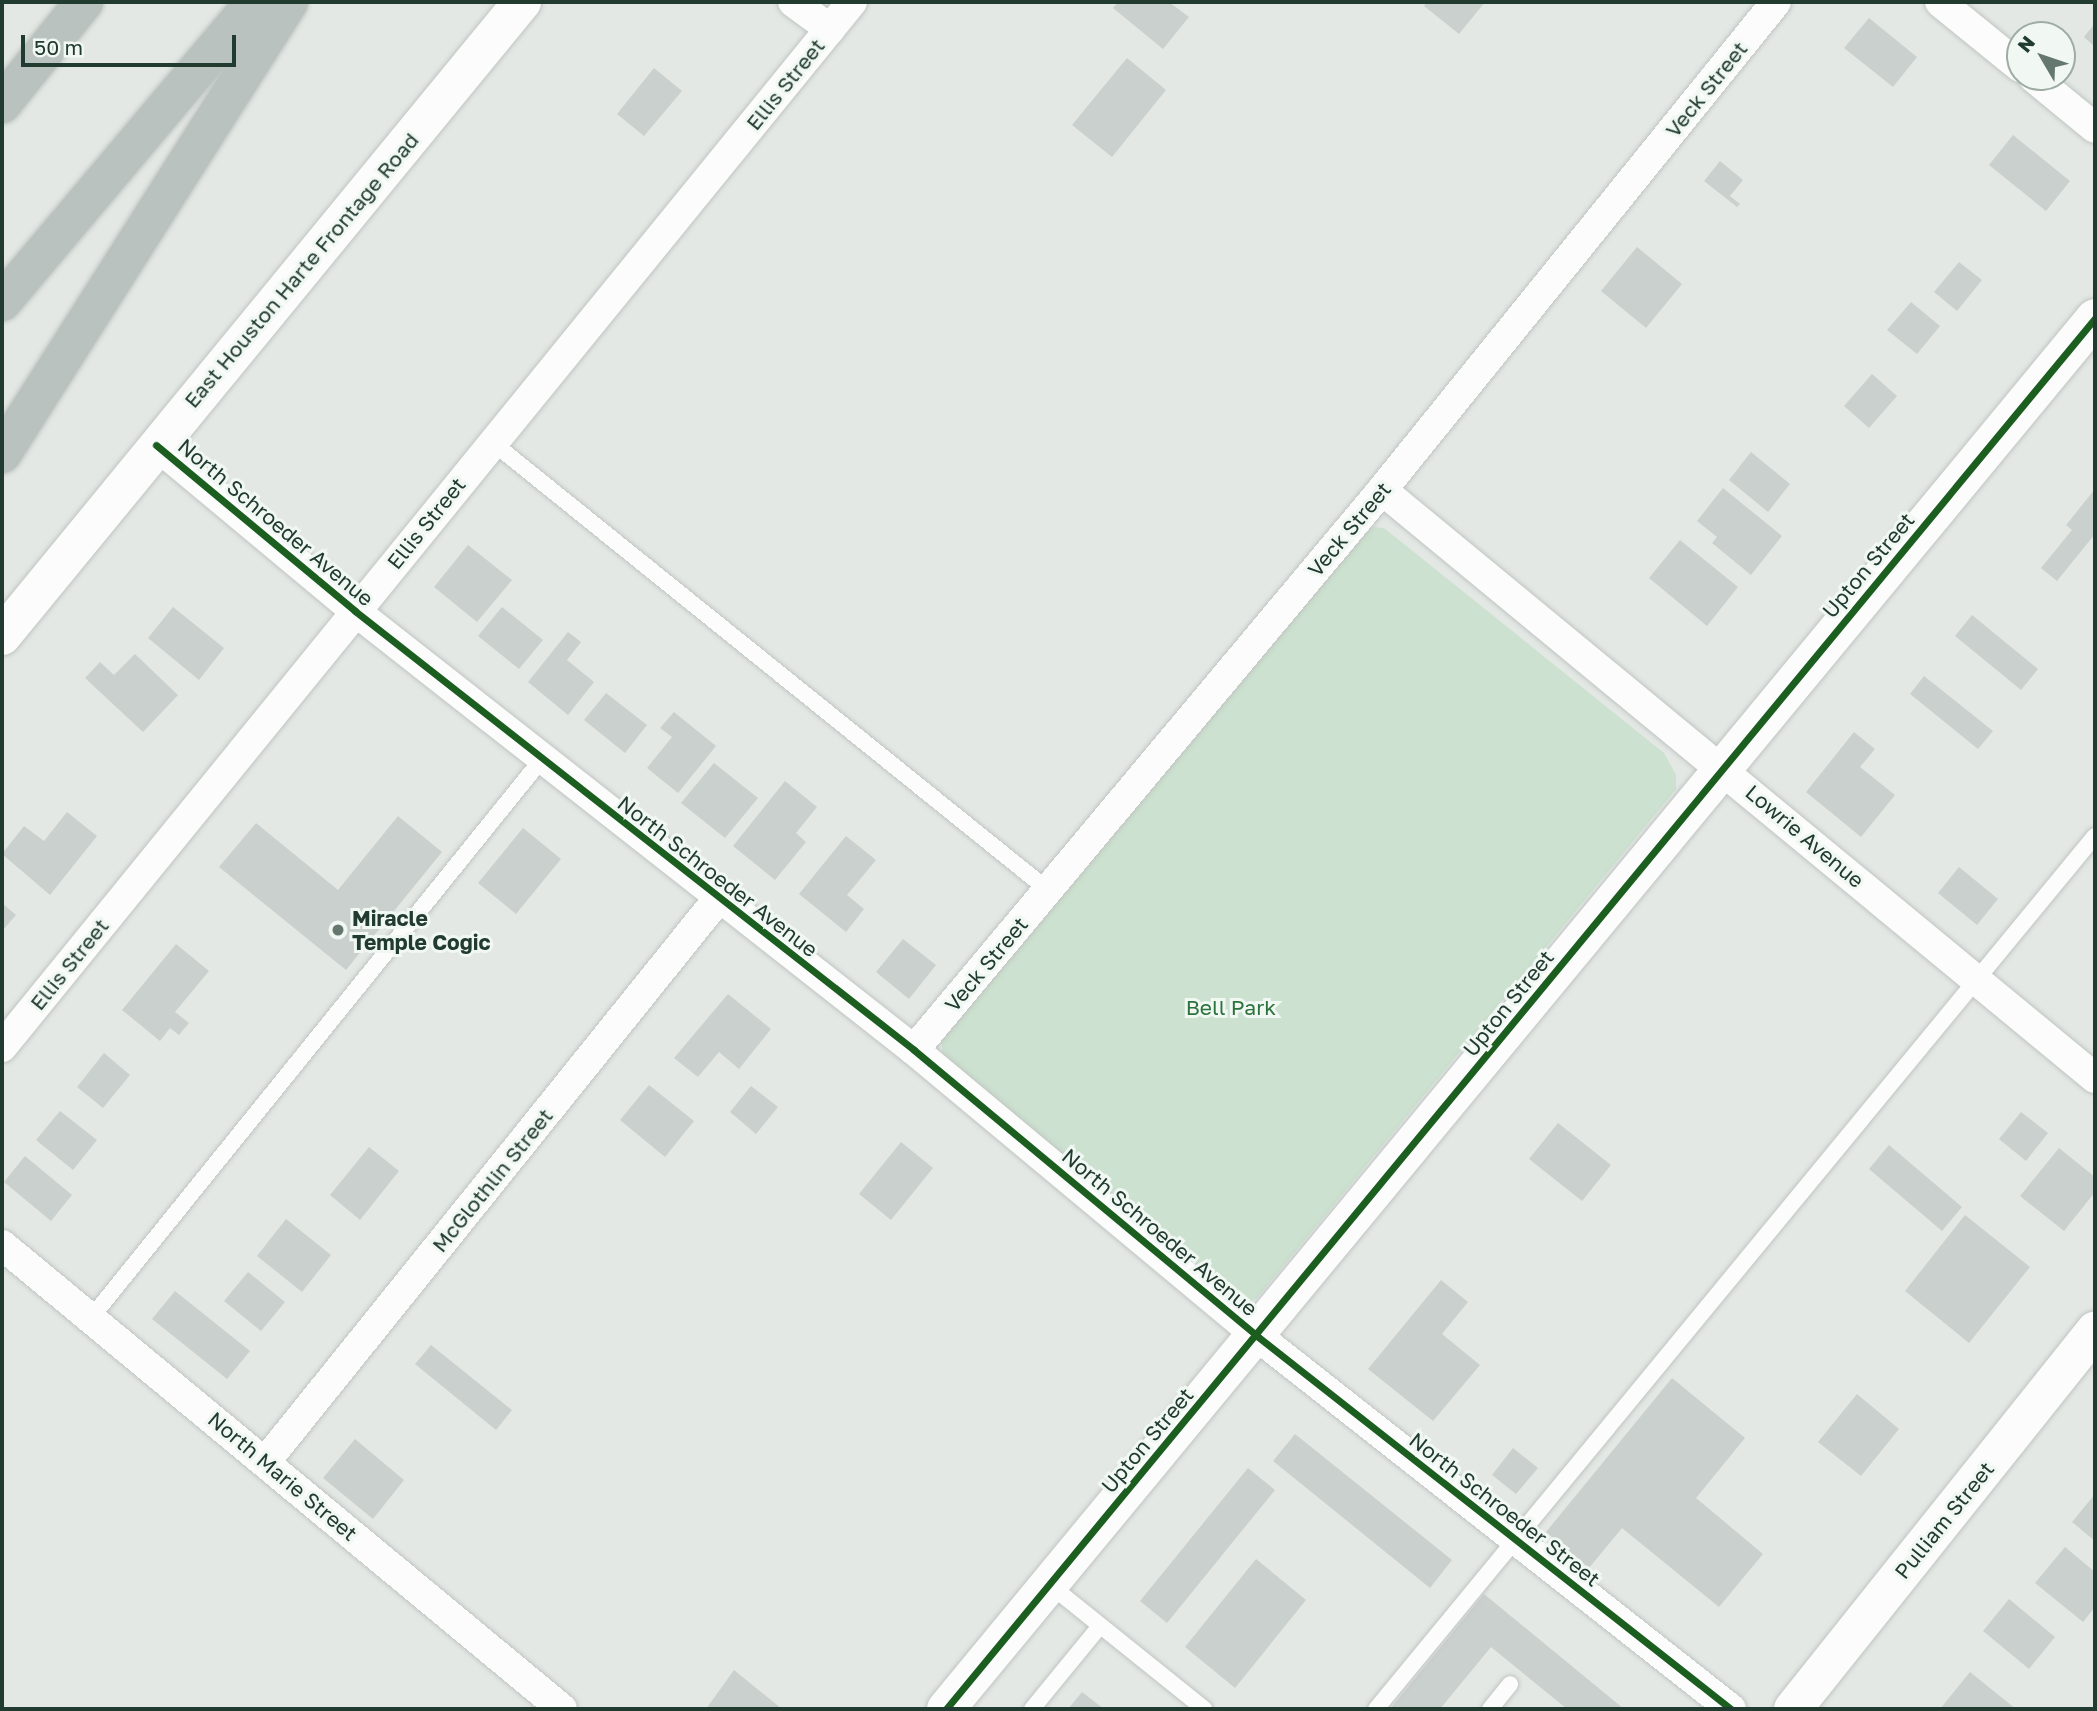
<!DOCTYPE html>
<html>
<head>
<meta charset="utf-8">
<style>
	body { margin:0 }
	#map { position:relative; width:2097px; height:1711px; overflow:hidden; background:#e3e8e5; font-family:"Golos Text",sans-serif }
	div>[style] { position:absolute }
	[style*='--x'] { left:calc(var(--x)*1px); top:calc(var(--y)*1px); width:calc(var(--w)*1px); rotate:calc(var(--a)*1deg) }
	.green>* { inset:0; background:#cce1cf }
	.building>* { inset:0; background:#cad0cd }
	.roads { filter:drop-shadow(0 0 2px #c0c5c2) drop-shadow(0 0 2px #c0c5c2) }
	.lane>* { height:16px; margin:-8px; padding:0 8px; transform-origin:8px; border-radius:8px; background:#fbfcfb }
	.street>* { height:30px; margin:-15px; padding:0 15px; transform-origin:15px; border-radius:15px; background:#fbfcfb }
	.secondary>* { height:38px; margin:-19px; padding:0 19px; transform-origin:19px; border-radius:19px; background:#fbfcfb }
	.highway>* { height:38px; margin:-19px; padding:0 19px; transform-origin:19px; border-radius:19px; background:#b9c2bf }
	.cycleway>* { height:7px; margin:-3.5px; padding:0 3.5px; transform-origin:3.5px; border-radius:3.5px; background:#1b5e20 }
	.dots>* { width:19px; height:19px; translate:-50% -50%; box-sizing:border-box; border:4px solid #f1f8f3; border-radius:50% }
	span { translate:-50% -50%; white-space:nowrap; text-align:center; line-height:1.15; -webkit-text-stroke:6px #f1f8f3; paint-order:stroke }
	.street-label { font-size:21px; color:#213b30 }
	.poi-label { font-size:21px; color:#213b30; font-weight:700 }
	.left { translate:0 -50%; text-align:left }
	.park-label { font-size:21px; color:#2c723c }
	.frame { position:absolute; inset:0; border:4px solid #213b30; pointer-events:none }
	.north { position:absolute; left:2006px; top:21px; width:70px; height:70px; box-sizing:border-box; background:#f1f8f3; border:2px solid #9eaca5; border-radius:50%; rotate:309deg; font-size:19px; font-weight:700; line-height:28px; text-align:center; color:#213b30 }
	.north::after { content:''; display:block; margin:auto; width:24px; height:32px; background:#65786f; clip-path:polygon(50% 0,100% 100%,50% 72%,0 100%) }
	.scale { position:absolute; left:21px; top:35px; width:215px; height:32px; box-sizing:border-box; border:4px solid #213b30; border-top:0; padding-left:9px; font-size:21px; line-height:24px; white-space:nowrap; color:#213b30; -webkit-text-stroke:5px #f1f8f3; paint-order:stroke }
</style>
</head>
<body>
<div id="map">
	<div class="green">
		<div style="clip-path:polygon(1374px 527px,1384px 528px,1664px 753px,1676px 775px,1676px 789px,1257px 1298px,1247px 1303px,943px 1059px,941px 1035px,1360px 537px)"></div>
	</div>
	<div class="building">
		<div style="clip-path:polygon(1118px 2px,1169px 2px,1189px 17px,1163px 49px,1113px 8px)"></div>
		<div style="clip-path:polygon(1427px 2px,1485px 2px,1459px 34px,1424px 6px)"></div>
		<div style="clip-path:polygon(1869px 18px,1917px 57px,1893px 87px,1844px 48px)"></div>
		<div style="clip-path:polygon(2095px 23px,2095px 47px,2084px 37px)"></div>
		<div style="clip-path:polygon(1127px 58px,1166px 90px,1112px 157px,1072px 125px)"></div>
		<div style="clip-path:polygon(654px 68px,682px 91px,644px 136px,617px 114px)"></div>
		<div style="clip-path:polygon(2013px 135px,2070px 181px,2046px 211px,1989px 165px)"></div>
		<div style="clip-path:polygon(1720px 161px,1743px 180px,1730px 196px,1740px 204px,1737px 207px,1704px 181px)"></div>
		<div style="clip-path:polygon(1637px 247px,1682px 284px,1646px 328px,1601px 291px)"></div>
		<div style="clip-path:polygon(1959px 262px,1982px 280px,1957px 311px,1934px 292px)"></div>
		<div style="clip-path:polygon(1911px 302px,1940px 326px,1917px 354px,1887px 330px)"></div>
		<div style="clip-path:polygon(1872px 374px,1897px 396px,1869px 428px,1844px 406px)"></div>
		<div style="clip-path:polygon(1751px 452px,1790px 484px,1768px 512px,1729px 480px)"></div>
		<div style="clip-path:polygon(1723px 488px,1782px 536px,1751px 575px,1712px 543px,1717px 537px,1697px 521px)"></div>
		<div style="clip-path:polygon(2095px 489px,2095px 534px,2057px 581px,2041px 568px,2072px 530px,2066px 525px)"></div>
		<div style="clip-path:polygon(1680px 540px,1738px 587px,1707px 626px,1649px 578px)"></div>
		<div style="clip-path:polygon(468px 545px,512px 580px,477px 622px,434px 587px)"></div>
		<div style="clip-path:polygon(173px 607px,224px 648px,199px 680px,148px 638px)"></div>
		<div style="clip-path:polygon(502px 607px,543px 640px,519px 669px,478px 636px)"></div>
		<div style="clip-path:polygon(1972px 615px,2038px 669px,2021px 690px,1955px 636px)"></div>
		<div style="clip-path:polygon(568px 632px,581px 642px,567px 660px,594px 682px,568px 715px,528px 682px)"></div>
		<div style="clip-path:polygon(135px 654px,178px 695px,143px 732px,85px 678px,100px 662px,114px 675px)"></div>
		<div style="clip-path:polygon(1924px 676px,1993px 731px,1978px 749px,1910px 694px)"></div>
		<div style="clip-path:polygon(606px 693px,647px 725px,625px 753px,584px 720px)"></div>
		<div style="clip-path:polygon(674px 712px,716px 746px,678px 793px,647px 768px,672px 737px,660px 728px)"></div>
		<div style="clip-path:polygon(1854px 732px,1875px 749px,1860px 767px,1895px 795px,1861px 837px,1806px 792px)"></div>
		<div style="clip-path:polygon(714px 763px,758px 798px,725px 838px,681px 803px)"></div>
		<div style="clip-path:polygon(785px 781px,817px 807px,796px 833px,806px 842px,775px 880px,733px 846px)"></div>
		<div style="clip-path:polygon(67px 812px,97px 836px,50px 895px,2px 854px,24px 826px,44px 841px)"></div>
		<div style="clip-path:polygon(398px 816px,442px 852px,346px 970px,219px 867px,256px 823px,338px 890px)"></div>
		<div style="clip-path:polygon(523px 828px,561px 859px,516px 914px,478px 883px)"></div>
		<div style="clip-path:polygon(846px 836px,876px 860px,847px 895px,864px 909px,846px 932px,799px 894px)"></div>
		<div style="clip-path:polygon(1959px 867px,1998px 899px,1977px 925px,1938px 893px)"></div>
		<div style="clip-path:polygon(2px 903px,16px 915px,2px 931px)"></div>
		<div style="clip-path:polygon(903px 939px,936px 965px,909px 999px,876px 972px)"></div>
		<div style="clip-path:polygon(176px 944px,209px 971px,175px 1012px,189px 1023px,179px 1035px,170px 1028px,160px 1041px,122px 1010px)"></div>
		<div style="clip-path:polygon(728px 994px,771px 1029px,739px 1069px,719px 1052px,698px 1077px,674px 1058px)"></div>
		<div style="clip-path:polygon(104px 1053px,130px 1075px,103px 1108px,77px 1087px)"></div>
		<div style="clip-path:polygon(649px 1085px,694px 1121px,665px 1157px,620px 1120px)"></div>
		<div style="clip-path:polygon(751px 1086px,778px 1107px,756px 1134px,730px 1112px)"></div>
		<div style="clip-path:polygon(60px 1111px,97px 1140px,73px 1170px,36px 1140px)"></div>
		<div style="clip-path:polygon(2021px 1112px,2048px 1133px,2026px 1161px,1999px 1139px)"></div>
		<div style="clip-path:polygon(1558px 1123px,1611px 1165px,1582px 1201px,1529px 1159px)"></div>
		<div style="clip-path:polygon(901px 1142px,933px 1168px,891px 1220px,859px 1194px)"></div>
		<div style="clip-path:polygon(1889px 1145px,1962px 1207px,1942px 1231px,1869px 1169px)"></div>
		<div style="clip-path:polygon(369px 1147px,399px 1171px,360px 1220px,330px 1195px)"></div>
		<div style="clip-path:polygon(2059px 1148px,2095px 1177px,2095px 1192px,2064px 1231px,2020px 1196px)"></div>
		<div style="clip-path:polygon(25px 1156px,72px 1195px,51px 1221px,4px 1182px)"></div>
		<div style="clip-path:polygon(1965px 1215px,2030px 1267px,1969px 1343px,1905px 1291px)"></div>
		<div style="clip-path:polygon(286px 1219px,331px 1255px,302px 1292px,257px 1256px)"></div>
		<div style="clip-path:polygon(248px 1272px,285px 1302px,261px 1331px,224px 1301px)"></div>
		<div style="clip-path:polygon(1441px 1280px,1468px 1302px,1442px 1334px,1480px 1365px,1433px 1421px,1368px 1369px)"></div>
		<div style="clip-path:polygon(175px 1291px,250px 1351px,227px 1379px,152px 1319px)"></div>
		<div style="clip-path:polygon(431px 1345px,512px 1410px,496px 1430px,415px 1364px)"></div>
		<div style="clip-path:polygon(1672px 1378px,1745px 1438px,1696px 1498px,1763px 1554px,1719px 1607px,1622px 1528px,1589px 1568px,1546px 1532px)"></div>
		<div style="clip-path:polygon(1857px 1394px,1899px 1429px,1861px 1476px,1818px 1442px)"></div>
		<div style="clip-path:polygon(1295px 1434px,1452px 1560px,1430px 1588px,1273px 1461px)"></div>
		<div style="clip-path:polygon(355px 1439px,404px 1480px,373px 1519px,323px 1478px)"></div>
		<div style="clip-path:polygon(1513px 1448px,1538px 1468px,1516px 1494px,1492px 1475px)"></div>
		<div style="clip-path:polygon(1248px 1468px,1275px 1490px,1167px 1623px,1140px 1601px)"></div>
		<div style="clip-path:polygon(2095px 1494px,2095px 1541px,2072px 1522px)"></div>
		<div style="clip-path:polygon(2065px 1547px,2095px 1572px,2095px 1607px,2083px 1622px,2035px 1583px)"></div>
		<div style="clip-path:polygon(1256px 1559px,1306px 1600px,1235px 1688px,1185px 1647px)"></div>
		<div style="clip-path:polygon(1484px 1594px,1624px 1709px,1567px 1709px,1491px 1647px,1440px 1709px,1390px 1709px)"></div>
		<div style="clip-path:polygon(2009px 1599px,2055px 1637px,2029px 1669px,1983px 1631px)"></div>
		<div style="clip-path:polygon(734px 1670px,782px 1709px,706px 1709px)"></div>
		<div style="clip-path:polygon(1970px 1672px,2016px 1709px,1940px 1709px)"></div>
		<div style="clip-path:polygon(1082px 1692px,1104px 1709px,1068px 1709px)"></div>
	</div>
	<div class="roads">
		<div class="lane">
			<div style="--x:492;--y:442;--w:714;--a:38.86"></div>
			<div style="--x:91;--y:1318;--w:718;--a:-51.1"></div>
			<div style="--x:1050;--y:1585;--w:198;--a:38.8"></div>
			<div style="--x:1032;--y:1709;--w:107;--a:-50.7"></div>
			<div style="--x:1376;--y:1709;--w:1131;--a:-50.53"></div>
			<div style="--x:1490;--y:1709;--w:32;--a:-51"></div>
		</div>
		<div class="street">
			<div style="--x:793;--y:2;--w:46;--a:36.1"></div>
			<div style="--x:1940;--y:2;--w:103;--a:39.1"></div>
			<div style="--x:2033;--y:77;--w:80;--a:39.4"></div>
			<div style="--x:156;--y:445;--w:259;--a:39.8"></div>
			<div style="--x:355;--y:611;--w:711;--a:38.14"></div>
			<div style="--x:914;--y:1050;--w:447;--a:39.8"></div>
			<div style="--x:1257;--y:1336;--w:603;--a:38.2"></div>
			<div style="--x:1382;--y:490;--w:924;--a:39.51"></div>
			<div style="--x:2;--y:1047;--w:1347;--a:-50.88"></div>
			<div style="--x:914;--y:1050;--w:730;--a:-50.11"></div>
			<div style="--x:1382;--y:490;--w:627;--a:-51.08"></div>
			<div style="--x:2;--y:1245;--w:727;--a:39.64"></div>
			<div style="--x:266;--y:1461;--w:721;--a:-51.19"></div>
		</div>
		<div class="secondary">
			<div style="--x:2;--y:636;--w:820;--a:-50.64"></div>
			<div style="--x:946;--y:1709;--w:1804;--a:-50.44"></div>
			<div style="--x:1793;--y:1709;--w:484;--a:-51.4"></div>
		</div>
		<div class="highway">
			<div style="--x:2;--y:104;--w:131;--a:-51.2"></div>
			<div style="--x:2;--y:302;--w:392;--a:-49.9"></div>
			<div style="--x:2;--y:454;--w:535;--a:-57.59"></div>
		</div>
	</div>
	<div class="cycleway">
		<div style="--x:156;--y:445;--w:259;--a:39.8"></div>
		<div style="--x:355;--y:611;--w:711;--a:38.14"></div>
		<div style="--x:914;--y:1050;--w:447;--a:39.8"></div>
		<div style="--x:1257;--y:1336;--w:603;--a:38.2"></div>
		<div style="--x:946;--y:1709;--w:1804;--a:-50.44"></div>
	</div>
	<div class="dots">
		<div style="left:338px;top:930px;background:#65786f"></div>
	</div>
	<div class="street-label">
		<span style="left:785px;top:84px;rotate:-51deg">Ellis Street</span>
		<span style="left:1706px;top:89px;rotate:-51deg">Veck Street</span>
		<span style="left:301px;top:270px;rotate:-50deg">East Houston Harte Frontage Road</span>
		<span style="left:276px;top:522px;rotate:40deg">North Schroeder Avenue</span>
		<span style="left:426px;top:523px;rotate:-51deg">Ellis Street</span>
		<span style="left:1349px;top:529px;rotate:-50deg">Veck Street</span>
		<span style="left:1868px;top:565px;rotate:-50deg">Upton Street</span>
		<span style="left:1805px;top:836px;rotate:40deg">Lowrie Avenue</span>
		<span style="left:718px;top:876px;rotate:38deg">North Schroeder Avenue</span>
		<span style="left:69px;top:964px;rotate:-51deg">Ellis Street</span>
		<span style="left:986px;top:964px;rotate:-50deg">Veck Street</span>
		<span style="left:1508px;top:1003px;rotate:-51deg">Upton Street</span>
		<span style="left:492px;top:1180px;rotate:-51deg">McGlothlin Street</span>
		<span style="left:1160px;top:1232px;rotate:40deg">North Schroeder Avenue</span>
		<span style="left:1147px;top:1440px;rotate:-50deg">Upton Street</span>
		<span style="left:283px;top:1476px;rotate:40deg">North Marie Street</span>
		<span style="left:1505px;top:1509px;rotate:38deg">North Schroeder Street</span>
		<span style="left:1944px;top:1520px;rotate:-51deg">Pulliam Street</span>
	</div>
	<div class="poi-label">
		<span class="left" style="left:352px;top:930px">Miracle<br>Temple Cogic</span>
	</div>
	<div class="park-label">
		<span style="left:1231px;top:1007px">Bell Park</span>
	</div>
	<div class="frame"></div>
	<div class="north">N</div>
	<div class="scale">50 m</div>
</div>
</body>
</html>
